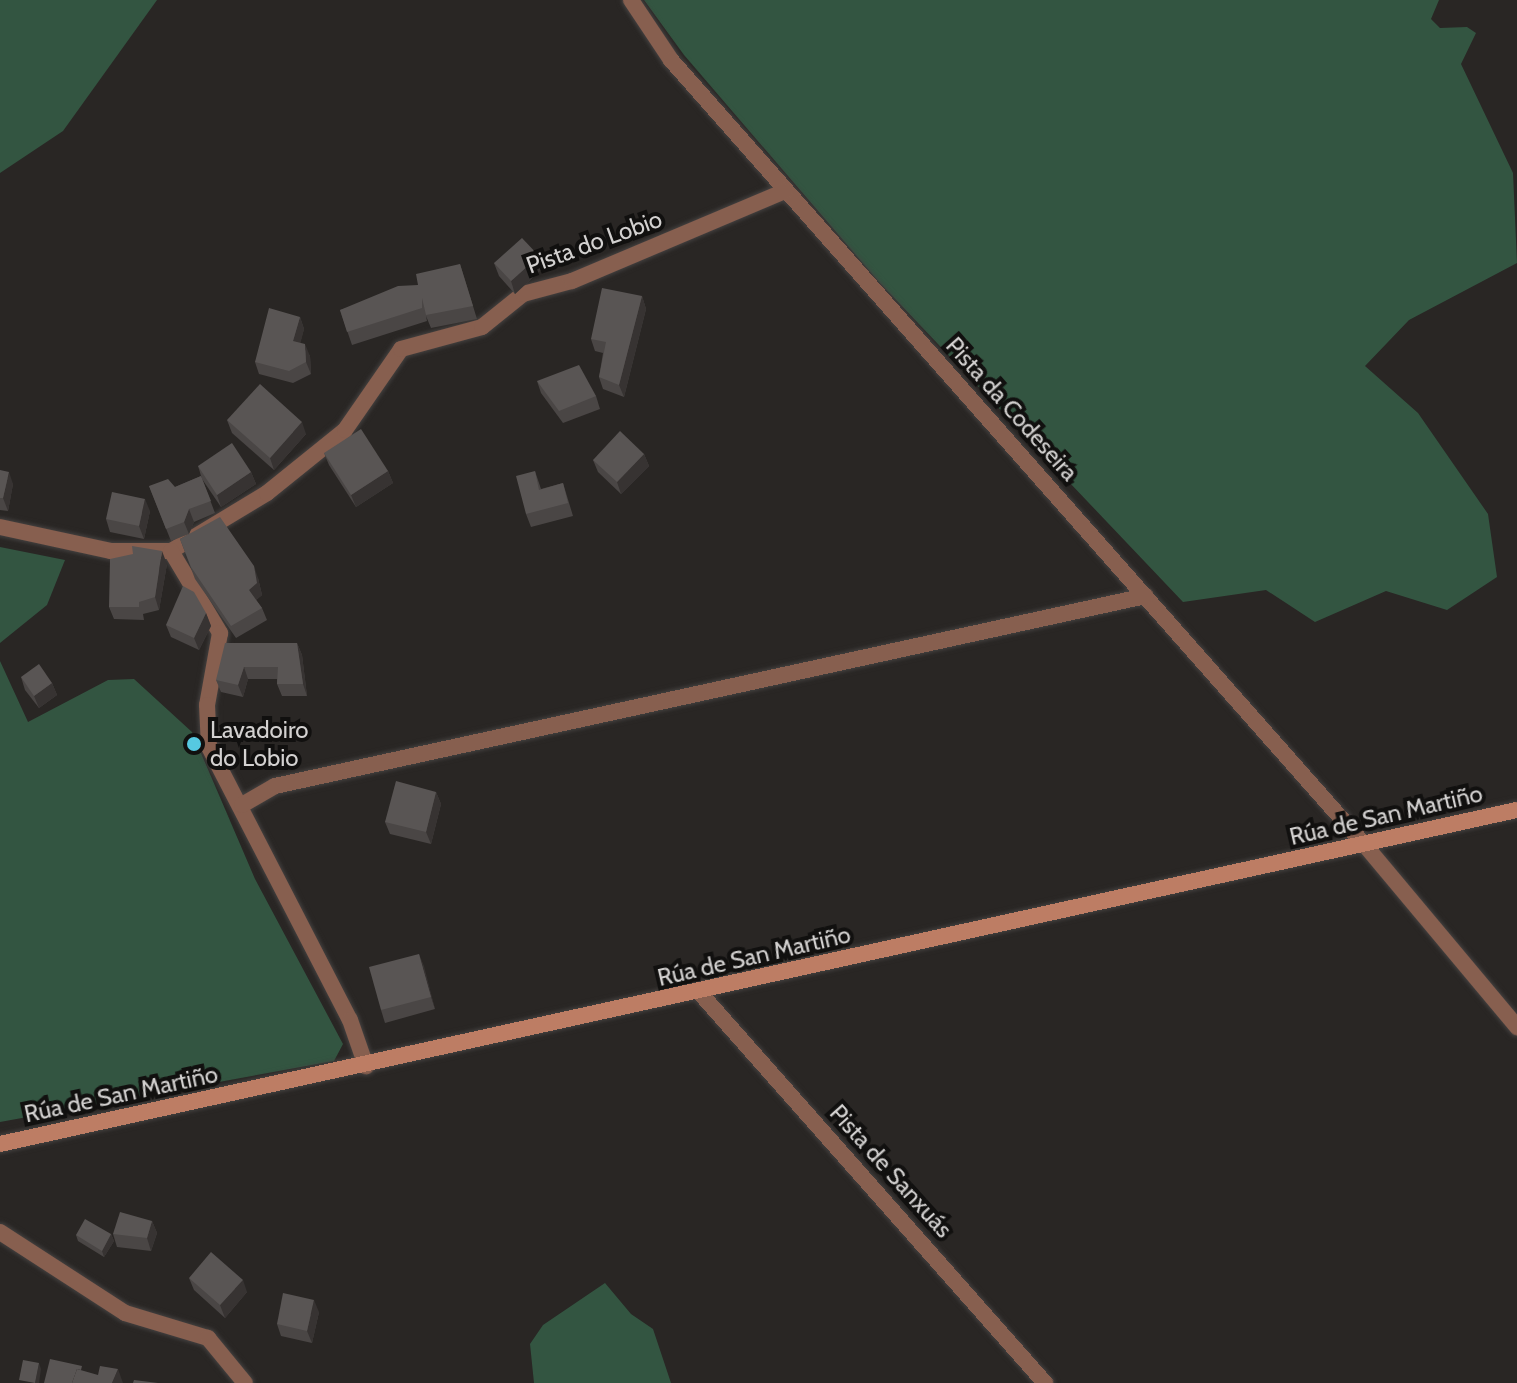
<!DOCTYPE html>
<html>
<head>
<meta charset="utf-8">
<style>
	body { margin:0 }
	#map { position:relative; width:1517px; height:1383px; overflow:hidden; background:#292624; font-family:Cabin,sans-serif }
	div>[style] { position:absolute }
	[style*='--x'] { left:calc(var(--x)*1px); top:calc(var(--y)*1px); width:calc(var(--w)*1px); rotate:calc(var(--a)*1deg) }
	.green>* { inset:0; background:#335541 }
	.roads { filter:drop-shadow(0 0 2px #444140) drop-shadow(0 0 2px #444140) }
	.street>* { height:16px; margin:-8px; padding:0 8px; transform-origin:8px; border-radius:8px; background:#875f4f }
	.secondary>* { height:16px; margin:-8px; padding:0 8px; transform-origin:8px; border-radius:8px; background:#bd7d64 }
	.wall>* { inset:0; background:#4a4645 }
	.shaded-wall>* { inset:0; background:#373332 }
	.building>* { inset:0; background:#595554 }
	.dots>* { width:22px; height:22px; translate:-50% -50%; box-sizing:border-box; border:4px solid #11100f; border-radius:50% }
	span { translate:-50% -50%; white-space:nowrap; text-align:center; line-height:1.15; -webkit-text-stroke:8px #11100f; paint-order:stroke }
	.street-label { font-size:24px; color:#d3d1d0 }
	.poi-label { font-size:24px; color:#d3d1d0 }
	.left { translate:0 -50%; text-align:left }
</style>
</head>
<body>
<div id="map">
	<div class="green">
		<div style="clip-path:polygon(0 0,157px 0,63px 131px,0 173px)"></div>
		<div style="clip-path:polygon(644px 0,1439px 0,1431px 19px,1440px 28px,1467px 27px,1476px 33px,1461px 64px,1513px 173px,1517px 263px,1409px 320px,1365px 366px,1418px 413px,1488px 514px,1497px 577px,1447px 610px,1386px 591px,1315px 622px,1266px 590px,1183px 602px,879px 282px,684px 55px)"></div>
		<div style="clip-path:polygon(0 547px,65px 560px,47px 605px,0 643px)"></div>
		<div style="clip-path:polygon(0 661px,28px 722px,108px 680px,134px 679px,192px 732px,255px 879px,343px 1044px,334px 1061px,0 1122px)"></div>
		<div style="clip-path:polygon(605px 1283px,631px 1314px,653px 1329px,671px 1383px,534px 1383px,530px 1344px,543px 1325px)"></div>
	</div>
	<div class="roads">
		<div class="street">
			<div style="--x:631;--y:0;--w:72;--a:56.3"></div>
			<div style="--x:671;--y:60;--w:1046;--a:48.53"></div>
			<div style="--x:1364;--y:844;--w:239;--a:50.1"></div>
			<div style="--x:0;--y:527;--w:114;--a:12.2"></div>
			<div style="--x:111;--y:551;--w:60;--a:0"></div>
			<div style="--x:171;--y:551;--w:112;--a:-31.1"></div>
			<div style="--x:267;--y:493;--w:100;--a:-38.9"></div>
			<div style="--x:345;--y:430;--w:98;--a:-55.3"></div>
			<div style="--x:401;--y:349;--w:84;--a:-15.2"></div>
			<div style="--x:482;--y:327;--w:53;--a:-38.8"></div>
			<div style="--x:523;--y:294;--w:51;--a:-14.9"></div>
			<div style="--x:572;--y:281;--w:231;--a:-22.9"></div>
			<div style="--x:171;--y:551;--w:96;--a:59.1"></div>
			<div style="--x:220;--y:633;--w:73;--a:100.2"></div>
			<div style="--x:207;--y:705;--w:42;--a:87.3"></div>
			<div style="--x:209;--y:747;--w:307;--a:62.7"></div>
			<div style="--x:350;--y:1020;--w:49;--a:70.8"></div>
			<div style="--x:242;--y:805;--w:38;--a:-30"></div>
			<div style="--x:275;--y:786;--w:891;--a:-12.31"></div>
			<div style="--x:700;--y:993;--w:521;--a:48.5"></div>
			<div style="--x:0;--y:1232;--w:149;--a:32.9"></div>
			<div style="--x:125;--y:1313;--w:87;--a:16.8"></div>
			<div style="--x:208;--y:1338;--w:58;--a:50.6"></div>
		</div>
		<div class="secondary">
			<div style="--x:0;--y:1144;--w:1553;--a:-12.42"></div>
		</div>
	</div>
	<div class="wall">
		<div style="clip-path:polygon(539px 256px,543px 268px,515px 294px,499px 276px,494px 263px)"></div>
		<div style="clip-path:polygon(460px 264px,477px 319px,431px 328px,426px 316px,427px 321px,352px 345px,340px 310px,418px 285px)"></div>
		<div style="clip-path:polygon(642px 296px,646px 309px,624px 397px,603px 389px,599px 377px,603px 353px,595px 351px,591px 339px)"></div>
		<div style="clip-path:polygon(300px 317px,304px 329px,300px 343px,310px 356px,311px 374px,293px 383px,259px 374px,255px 362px)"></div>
		<div style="clip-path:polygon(537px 381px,596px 396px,600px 409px,563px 423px,541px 393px)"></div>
		<div style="clip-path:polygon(227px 420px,306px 434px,274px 470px,232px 433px)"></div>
		<div style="clip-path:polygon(324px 453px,388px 471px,393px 483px,356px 507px,329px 465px)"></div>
		<div style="clip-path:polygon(644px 454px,649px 466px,621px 494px,598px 472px,593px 460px)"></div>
		<div style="clip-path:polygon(198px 466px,251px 472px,256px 484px,221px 507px,202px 479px)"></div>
		<div style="clip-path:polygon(0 470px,13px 484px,8px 511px,0 510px)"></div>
		<div style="clip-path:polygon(535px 471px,541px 489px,563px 483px,573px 516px,531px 527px,526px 514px)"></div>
		<div style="clip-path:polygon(201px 476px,215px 513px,194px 522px,189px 534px,258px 578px,262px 595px,256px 600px,262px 608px,267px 620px,236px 638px,195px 579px,180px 539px,189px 534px,171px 541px,149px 486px,175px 487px)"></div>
		<div style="clip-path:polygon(150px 511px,144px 539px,110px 532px,106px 519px)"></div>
		<div style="clip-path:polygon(167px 564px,159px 610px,143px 614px,144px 620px,114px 619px,109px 607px)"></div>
		<div style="clip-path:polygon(206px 613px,211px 626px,199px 650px,171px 637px,166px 625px)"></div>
		<div style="clip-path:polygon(297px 643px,302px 655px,307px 696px,282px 696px,277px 684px,277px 679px,248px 679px,243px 697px,221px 692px,216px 680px)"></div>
		<div style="clip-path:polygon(21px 677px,52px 683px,57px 695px,39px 708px,25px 690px)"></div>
		<div style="clip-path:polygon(196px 734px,200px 746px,191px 749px,186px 737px)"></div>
		<div style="clip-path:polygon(436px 792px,441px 804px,431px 844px,390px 834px,385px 822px)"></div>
		<div style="clip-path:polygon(419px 954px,435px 1009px,385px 1023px,381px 1010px)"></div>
		<div style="clip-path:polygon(152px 1221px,157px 1233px,151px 1251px,117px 1247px,113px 1234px)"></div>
		<div style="clip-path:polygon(111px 1234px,114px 1241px,104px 1257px,78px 1241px,76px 1235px)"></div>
		<div style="clip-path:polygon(189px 1278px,247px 1292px,225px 1318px,194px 1290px)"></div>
		<div style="clip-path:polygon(319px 1312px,312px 1343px,281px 1336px,277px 1324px)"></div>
	</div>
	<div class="shaded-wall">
		<div style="clip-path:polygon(539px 256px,543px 268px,515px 294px,511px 281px)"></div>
		<div style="clip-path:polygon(642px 296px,646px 309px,624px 397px,619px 385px)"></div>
		<div style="clip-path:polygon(300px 317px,304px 329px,298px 353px,293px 341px)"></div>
		<div style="clip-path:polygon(305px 344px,310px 356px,311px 374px,306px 362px)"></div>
		<div style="clip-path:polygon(302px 422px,306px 434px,274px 470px,270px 458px)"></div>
		<div style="clip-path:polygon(644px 454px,649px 466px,621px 494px,617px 482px)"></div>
		<div style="clip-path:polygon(388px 471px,393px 483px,356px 507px,351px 495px)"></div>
		<div style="clip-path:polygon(9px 472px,13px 484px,8px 511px,3px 498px)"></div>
		<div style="clip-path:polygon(251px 472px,256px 484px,221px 507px,217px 495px)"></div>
		<div style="clip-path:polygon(145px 499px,150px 511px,144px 539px,139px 526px)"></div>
		<div style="clip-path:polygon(189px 509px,194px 522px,189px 534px,184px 522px)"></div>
		<div style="clip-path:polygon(162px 551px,167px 564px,159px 610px,155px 597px)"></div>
		<div style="clip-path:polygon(254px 566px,258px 578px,262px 595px,254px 602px,249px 590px)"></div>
		<div style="clip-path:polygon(206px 613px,211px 626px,199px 650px,194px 638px)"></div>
		<div style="clip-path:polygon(297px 643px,302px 655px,307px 696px,303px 684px)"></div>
		<div style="clip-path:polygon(244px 667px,248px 679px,243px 697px,238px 685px)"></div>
		<div style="clip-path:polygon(52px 683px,57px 695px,39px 708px,34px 696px)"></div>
		<div style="clip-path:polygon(436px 792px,441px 804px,431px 844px,426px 832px)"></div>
		<div style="clip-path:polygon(419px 954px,424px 966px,435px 1009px,431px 997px)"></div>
		<div style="clip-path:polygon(152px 1221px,157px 1233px,151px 1251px,147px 1238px)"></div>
		<div style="clip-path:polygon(111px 1234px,114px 1241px,104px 1257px,102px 1251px)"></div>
		<div style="clip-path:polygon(243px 1280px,247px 1292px,225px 1318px,220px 1305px)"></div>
		<div style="clip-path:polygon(314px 1300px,319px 1312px,312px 1343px,307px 1331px)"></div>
		<div style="clip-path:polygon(39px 1363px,41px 1369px,39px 1383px,35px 1383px)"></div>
		<div style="clip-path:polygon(118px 1369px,123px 1383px,112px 1383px)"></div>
	</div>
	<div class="building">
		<div style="clip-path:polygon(522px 238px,539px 256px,511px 281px,494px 263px)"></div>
		<div style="clip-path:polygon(460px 264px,473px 306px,426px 315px,422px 298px,422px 308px,347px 332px,340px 310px,398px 286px,418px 285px,416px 274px)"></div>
		<div style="clip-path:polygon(602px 288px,642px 296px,619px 385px,599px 377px,606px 342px,591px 339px)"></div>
		<div style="clip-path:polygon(269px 308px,300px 317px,293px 341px,305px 344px,306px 362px,289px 371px,255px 362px)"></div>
		<div style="clip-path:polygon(579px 365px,596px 396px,559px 411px,537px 381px)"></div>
		<div style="clip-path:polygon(260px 384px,302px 422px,270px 458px,227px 420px)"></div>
		<div style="clip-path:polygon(361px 429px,388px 471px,351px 495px,324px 453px)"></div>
		<div style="clip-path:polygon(620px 431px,644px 454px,617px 482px,593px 460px)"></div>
		<div style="clip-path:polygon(232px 443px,251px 472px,217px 495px,198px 466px)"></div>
		<div style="clip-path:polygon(0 470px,9px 472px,3px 498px,0 498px)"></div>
		<div style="clip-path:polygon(535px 471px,539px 490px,563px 483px,568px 503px,526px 514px,516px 476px)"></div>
		<div style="clip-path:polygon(201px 476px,211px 501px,189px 509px,184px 522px,166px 529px,149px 486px,168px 479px,175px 487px)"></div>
		<div style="clip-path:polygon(112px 492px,145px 499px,139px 526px,106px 519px)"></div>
		<div style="clip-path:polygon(220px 517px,254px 566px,257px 583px,249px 590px,262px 608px,231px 626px,191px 567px,180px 539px)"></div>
		<div style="clip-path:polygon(132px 546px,162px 551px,155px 597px,139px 602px,139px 607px,109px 607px,110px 559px,133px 554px)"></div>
		<div style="clip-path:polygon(183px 586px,194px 592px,206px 613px,194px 638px,166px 625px)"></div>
		<div style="clip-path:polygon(225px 643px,297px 643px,303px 684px,277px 684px,278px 667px,244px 667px,238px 685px,216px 680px)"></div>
		<div style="clip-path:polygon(39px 664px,52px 683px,34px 696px,21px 677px)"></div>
		<div style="clip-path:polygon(196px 734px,198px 739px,188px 743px,186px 737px)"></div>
		<div style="clip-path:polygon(396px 781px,436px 792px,426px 832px,385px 822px)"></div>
		<div style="clip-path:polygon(419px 954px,431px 997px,381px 1010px,369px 967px)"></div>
		<div style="clip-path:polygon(120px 1212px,152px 1221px,147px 1238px,113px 1234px)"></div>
		<div style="clip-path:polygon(85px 1219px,111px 1234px,102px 1251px,76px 1235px)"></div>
		<div style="clip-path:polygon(211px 1252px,243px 1280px,220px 1305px,189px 1278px)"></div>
		<div style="clip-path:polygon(283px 1293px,314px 1300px,307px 1331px,277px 1324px)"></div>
		<div style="clip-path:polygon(50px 1359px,82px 1366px,81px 1370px,77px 1369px,72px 1383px,44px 1383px)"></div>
		<div style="clip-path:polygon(23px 1360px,39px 1363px,35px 1383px,19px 1380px)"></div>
		<div style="clip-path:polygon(100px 1366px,118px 1369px,112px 1383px,72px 1383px,77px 1369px,98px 1375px)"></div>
		<div style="clip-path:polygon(134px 1380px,158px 1383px,133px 1383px)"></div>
	</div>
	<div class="dots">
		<div style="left:194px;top:744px;background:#56c9e1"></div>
	</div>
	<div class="street-label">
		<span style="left:594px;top:242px;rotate:-20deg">Pista do Lobio</span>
		<span style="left:1012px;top:409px;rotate:48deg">Pista da Codeseira</span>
		<span style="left:1386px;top:815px;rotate:-13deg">Rúa de San Martiño</span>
		<span style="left:754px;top:956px;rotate:-13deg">Rúa de San Martiño</span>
		<span style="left:121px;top:1094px;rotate:-12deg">Rúa de San Martiño</span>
		<span style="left:891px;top:1171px;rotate:48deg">Pista de Sanxuás</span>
	</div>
	<div class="poi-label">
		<span class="left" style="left:210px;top:744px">Lavadoiro<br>do Lobio</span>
	</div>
</div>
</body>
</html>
